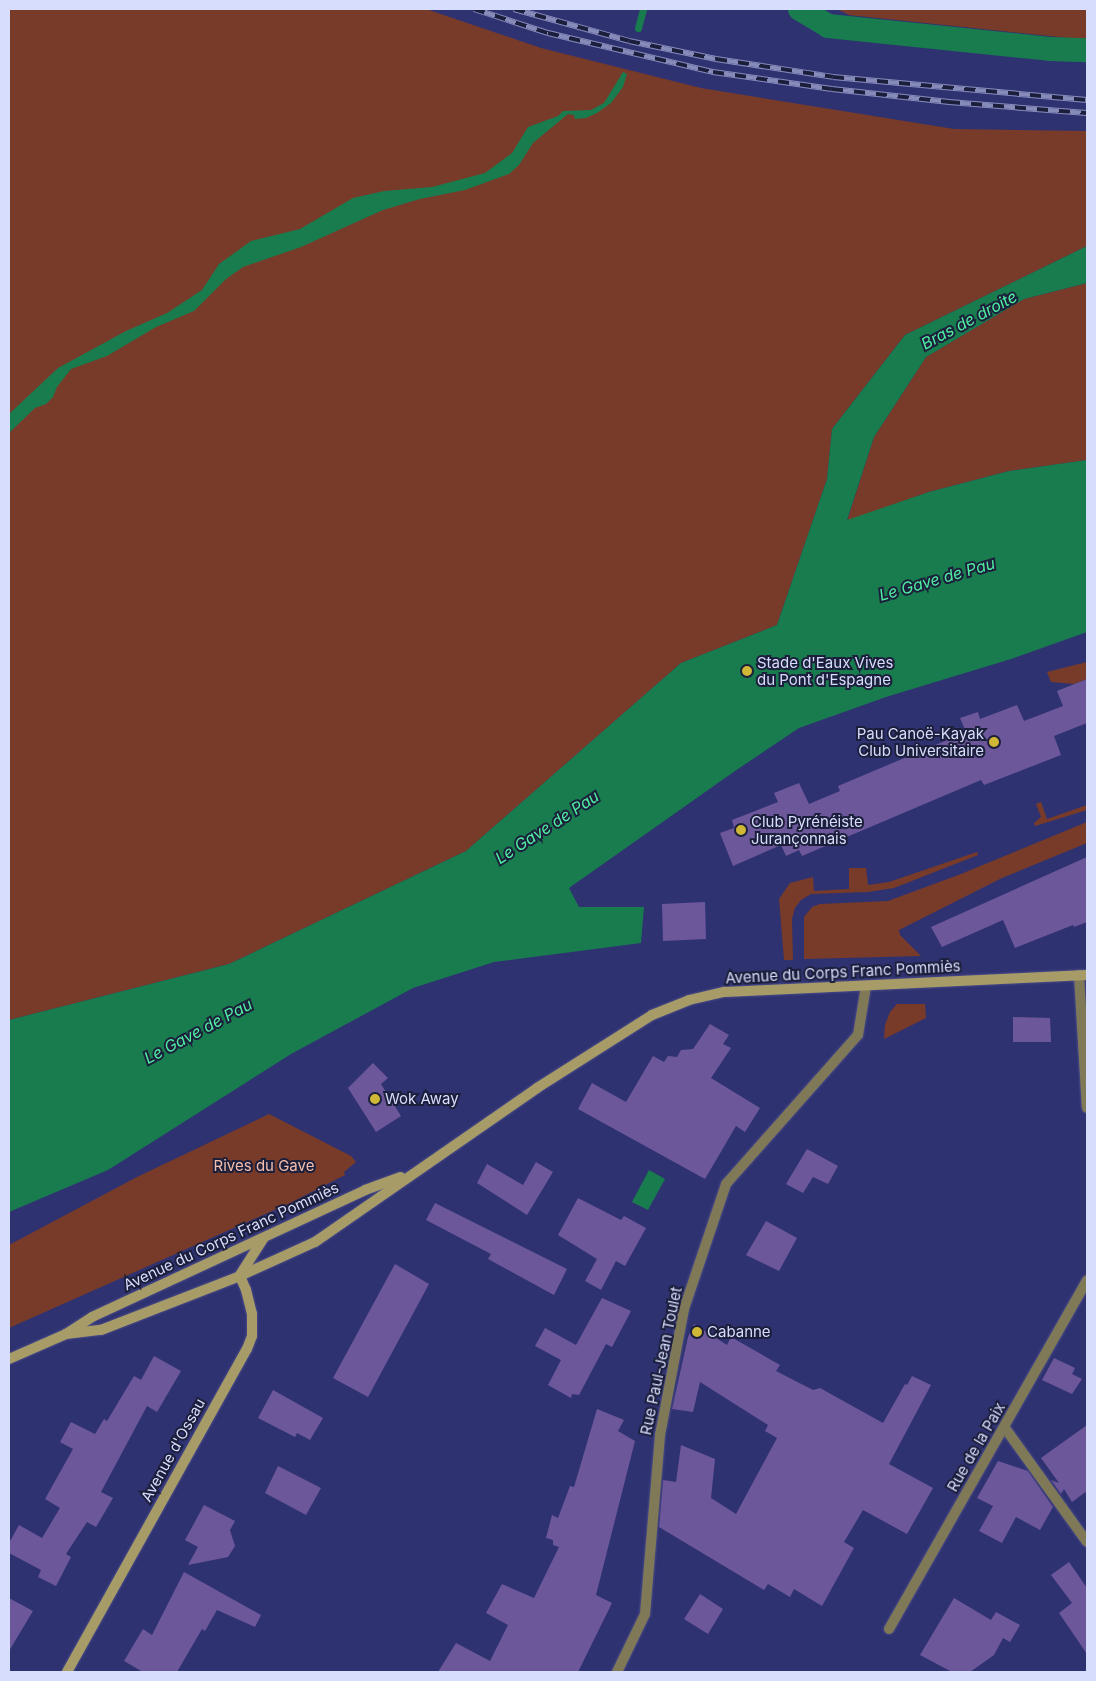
<!DOCTYPE html>
<html>
<head>
<meta charset="utf-8">
<style>
	body { margin:0 }
	#map { position:relative; width:1096px; height:1681px; overflow:hidden; background:#2f3271; font-family:Inter,sans-serif }
	div>[style] { position:absolute }
	[style*='--x'] { left:calc(var(--x)*1px); top:calc(var(--y)*1px); width:calc(var(--w)*1px); rotate:calc(var(--a)*1deg) }
	.green>* { inset:0; background:#783b29 }
	.water>* { inset:0; background:#187c4e }
	.stream>* { height:7px; margin:-3.5px; padding:0 3.5px; transform-origin:3.5px; border-radius:3.5px; background:#187c4e }
	.canal>* { height:24px; margin:-12px; padding:0 12px; transform-origin:12px; border-radius:12px; background:#187c4e }
	.building>* { inset:0; background:#6d579b }
	.roads { filter:drop-shadow(0 0 1px #4a4d87) drop-shadow(0 0 1px #4a4d87) }
	.street>* { height:10px; margin:-5px; padding:0 5px; transform-origin:5px; border-radius:5px; background:#807958 }
	.secondary>* { height:10px; margin:-5px; padding:0 5px; transform-origin:5px; border-radius:5px; background:#a79c67 }
	.rail>* { height:5.5px; margin-top:-2.75px; transform-origin:0; background:repeating-linear-gradient(90deg,#1c1f3b 0 11px,#878bba 0 22px); box-sizing:border-box; border-block:1px solid #878bba }
	.dots>* { width:14px; height:14px; translate:-50% -50%; box-sizing:border-box; border:2px solid #1c1f3b; border-radius:50% }
	span { translate:-50% -50%; white-space:nowrap; text-align:center; line-height:1.15; -webkit-text-stroke:4px #1c1f3b; paint-order:stroke }
	.poi-label { font-size:15px; color:#d7ddfc }
	.left { translate:0 -50%; text-align:left }
	.right { translate:-100% -50%; text-align:right }
	.street-label { font-size:15px; color:#d7ddfc }
	.park-label { font-size:15px; color:#f6bead }
	.water-label { font-size:16px; color:#50eea0; font-style:italic }
	.frame { position:absolute; inset:0; border:10px solid #d7ddfc; pointer-events:none }
</style>
</head>
<body>
<div id="map">
	<div class="green">
		<div style="clip-path:polygon(9px 9px,426px 9px,541px 48px,701px 88px,954px 129px,1087px 131px,1087px 246px,905px 335px,832px 429px,827px 479px,777px 625px,681px 663px,466px 851px,229px 964px,9px 1020px)"></div>
		<div style="clip-path:polygon(837px 9px,1087px 9px,1087px 40px,849px 15px)"></div>
		<div style="clip-path:polygon(1087px 283px,1087px 460px,1009px 471px,929px 492px,847px 521px,874px 437px,926px 357px,1024px 299px)"></div>
		<div style="clip-path:polygon(1087px 662px,1087px 679px,1074px 684px,1051px 682px,1047px 672px)"></div>
		<div style="clip-path:polygon(1041px 802px,1047px 819px,1087px 805px,1087px 810px,1035px 826px,1034px 823px,1041px 817px,1036px 804px)"></div>
		<div style="clip-path:polygon(1087px 822px,1087px 843px,1002px 878px,899px 930px,900px 935px,921px 956px,804px 959px,804px 917px,812px 907px,820px 904px,888px 901px,961px 874px)"></div>
		<div style="clip-path:polygon(977px 852px,978px 855px,894px 888px,868px 892px,811px 894px,801px 900px,795px 908px,792px 919px,793px 960px,784px 960px,779px 899px,790px 883px,813px 877px,814px 891px,849px 889px,849px 868px,866px 868px,868px 885px,889px 882px)"></div>
		<div style="clip-path:polygon(897px 1004px,925px 1004px,926px 1018px,884px 1039px,885px 1025px,890px 1012px)"></div>
		<div style="clip-path:polygon(269px 1114px,351px 1156px,356px 1162px,344px 1172px,345px 1175px,290px 1203px,9px 1328px,9px 1245px,137px 1177px)"></div>
	</div>
	<div class="water">
		<div style="clip-path:polygon(623px 72px,627px 74px,623px 87px,611px 103px,597px 113px,586px 118px,575px 119px,574px 115px,568px 114px,533px 143px,519px 165px,509px 174px,465px 190px,420px 199px,383px 210px,301px 247px,243px 267px,226px 279px,194px 311px,156px 327px,107px 356px,71px 369px,57px 387px,53px 397px,46px 404px,35px 408px,9px 433px,9px 414px,58px 368px,126px 331px,167px 313px,202px 290px,219px 264px,251px 241px,300px 229px,353px 198px,384px 191px,432px 187px,485px 173px,512px 153px,528px 127px,558px 116px,563px 111px,591px 110px,604px 103px)"></div>
		<div style="clip-path:polygon(1087px 246px,1087px 283px,1024px 299px,926px 357px,874px 437px,847px 520px,929px 492px,1009px 471px,1087px 460px,1087px 632px,1011px 659px,886px 697px,799px 728px,735px 771px,569px 888px,579px 907px,644px 907px,641px 943px,494px 962px,413px 988px,291px 1054px,108px 1170px,9px 1212px,9px 1020px,229px 964px,466px 851px,681px 663px,777px 625px,827px 479px,832px 429px,905px 335px)"></div>
		<div style="clip-path:polygon(649px 1170px,665px 1179px,648px 1210px,632px 1202px)"></div>
	</div>
	<div class="stream">
		<div style="--x:638;--y:28;--w:20;--a:-75"></div>
	</div>
	<div class="canal">
		<div style="--x:800;--y:9;--w:33;--a:31"></div>
		<div style="--x:828;--y:26;--w:223;--a:5.9"></div>
		<div style="--x:1050;--y:49;--w:37;--a:2"></div>
	</div>
	<div class="building">
		<div style="clip-path:polygon(1087px 679px,1087px 723px,1054px 736px,1061px 755px,984px 785px,981px 780px,802px 856px,799px 850px,786px 856px,781px 845px,733px 866px,720px 833px,734px 828px,732px 820px,778px 802px,774px 793px,799px 783px,809px 804px,840px 791px,838px 786px,966px 732px,960px 718px,978px 712px,980px 719px,1017px 705px,1024px 721px,1063px 706px,1057px 691px)"></div>
		<div style="clip-path:polygon(1087px 857px,1087px 922px,1074px 927px,1073px 925px,1015px 948px,1003px 920px,942px 947px,931px 927px)"></div>
		<div style="clip-path:polygon(705px 902px,706px 939px,663px 941px,662px 904px)"></div>
		<div style="clip-path:polygon(1013px 1017px,1050px 1018px,1051px 1042px,1013px 1042px)"></div>
		<div style="clip-path:polygon(710px 1024px,729px 1035px,723px 1044px,731px 1048px,711px 1078px,760px 1108px,745px 1132px,736px 1126px,705px 1179px,578px 1109px,592px 1083px,626px 1102px,653px 1056px,664px 1062px,668px 1056px,677px 1057px,681px 1050px,693px 1049px)"></div>
		<div style="clip-path:polygon(373px 1063px,388px 1078px,381px 1084px,401px 1116px,376px 1132px,348px 1088px)"></div>
		<div style="clip-path:polygon(807px 1149px,838px 1166px,828px 1184px,813px 1177px,803px 1193px,786px 1184px)"></div>
		<div style="clip-path:polygon(536px 1162px,553px 1172px,527px 1215px,477px 1183px,487px 1164px,523px 1185px)"></div>
		<div style="clip-path:polygon(578px 1198px,621px 1220px,624px 1216px,646px 1228px,625px 1266px,616px 1261px,601px 1290px,585px 1281px,597px 1259px,558px 1235px)"></div>
		<div style="clip-path:polygon(435px 1203px,567px 1269px,554px 1295px,488px 1259px,491px 1254px,426px 1220px)"></div>
		<div style="clip-path:polygon(766px 1221px,797px 1238px,779px 1271px,746px 1255px)"></div>
		<div style="clip-path:polygon(395px 1264px,429px 1284px,368px 1397px,333px 1378px)"></div>
		<div style="clip-path:polygon(602px 1298px,631px 1311px,612px 1347px,606px 1344px,579px 1395px,572px 1394px,571px 1398px,548px 1385px,561px 1360px,535px 1346px,545px 1328px,576px 1345px)"></div>
		<div style="clip-path:polygon(694px 1324px,727px 1345px,731px 1337px,780px 1365px,776px 1371px,813px 1390px,820px 1388px,883px 1423px,905px 1384px,907px 1385px,912px 1376px,931px 1385px,889px 1464px,933px 1488px,907px 1534px,863px 1510px,844px 1542px,854px 1548px,822px 1606px,794px 1589px,790px 1597px,768px 1584px,764px 1590px,659px 1527px,663px 1480px,676px 1482px,681px 1445px,715px 1459px,711px 1498px,736px 1514px,777px 1438px,765px 1431px,768px 1425px,700px 1382px,693px 1412px,672px 1409px,688px 1337px)"></div>
		<div style="clip-path:polygon(154px 1356px,181px 1371px,157px 1412px,147px 1406px,101px 1492px,113px 1498px,96px 1527px,87px 1522px,66px 1554px,71px 1557px,56px 1586px,38px 1577px,41px 1570px,9px 1553px,9px 1543px,19px 1525px,42px 1538px,60px 1508px,45px 1499px,73px 1449px,60px 1442px,71px 1422px,95px 1434px,104px 1419px,107px 1421px,134px 1376px,141px 1380px)"></div>
		<div style="clip-path:polygon(1054px 1358px,1075px 1368px,1072px 1374px,1082px 1379px,1072px 1394px,1042px 1380px)"></div>
		<div style="clip-path:polygon(273px 1390px,323px 1418px,310px 1440px,297px 1433px,295px 1437px,258px 1418px)"></div>
		<div style="clip-path:polygon(597px 1409px,624px 1420px,618px 1431px,635px 1441px,596px 1595px,612px 1603px,578px 1672px,438px 1672px,456px 1643px,490px 1661px,508px 1625px,486px 1613px,502px 1584px,534px 1598px,559px 1547px,553px 1545px,553px 1540px,546px 1538px,552px 1515px,558px 1518px,570px 1486px,574px 1487px)"></div>
		<div style="clip-path:polygon(1087px 1425px,1087px 1491px,1072px 1502px,1064px 1489px,1061px 1494px,1051px 1480px,1059px 1483px,1041px 1458px)"></div>
		<div style="clip-path:polygon(998px 1461px,1028px 1471px,1053px 1507px,1040px 1530px,1016px 1517px,1002px 1543px,979px 1531px,993px 1506px,977px 1498px)"></div>
		<div style="clip-path:polygon(278px 1466px,321px 1488px,306px 1515px,265px 1493px)"></div>
		<div style="clip-path:polygon(204px 1505px,235px 1521px,230px 1530px,235px 1546px,228px 1557px,188px 1565px,198px 1547px,185px 1540px)"></div>
		<div style="clip-path:polygon(1069px 1562px,1087px 1588px,1087px 1654px,1059px 1613px,1072px 1603px,1051px 1575px)"></div>
		<div style="clip-path:polygon(184px 1572px,261px 1615px,255px 1627px,217px 1610px,205px 1631px,202px 1629px,177px 1672px,143px 1672px,124px 1661px,143px 1629px,152px 1635px)"></div>
		<div style="clip-path:polygon(700px 1594px,723px 1609px,708px 1634px,684px 1619px)"></div>
		<div style="clip-path:polygon(9px 1598px,33px 1611px,9px 1651px)"></div>
		<div style="clip-path:polygon(954px 1598px,991px 1620px,996px 1612px,1020px 1625px,1010px 1642px,1003px 1638px,994px 1655px,970px 1672px,952px 1672px,920px 1655px)"></div>
	</div>
	<div class="roads">
		<div class="street">
			<div style="--x:1079;--y:975;--w:133;--a:86.6"></div>
			<div style="--x:1005;--y:1428;--w:140;--a:54.3"></div>
			<div style="--x:889;--y:1629;--w:401;--a:-60.4"></div>
			<div style="--x:617;--y:1672;--w:64;--a:-64.2"></div>
			<div style="--x:645;--y:1614;--w:180;--a:-85.2"></div>
			<div style="--x:660;--y:1435;--w:128;--a:-79.2"></div>
			<div style="--x:684;--y:1309;--w:132;--a:-71.4"></div>
			<div style="--x:726;--y:1184;--w:199;--a:-48.5"></div>
			<div style="--x:858;--y:1035;--w:50;--a:-80.7"></div>
		</div>
		<div class="secondary">
			<div style="--x:240;--y:1275;--w:43;--a:-57.4"></div>
			<div style="--x:66;--y:1334;--w:35;--a:-7"></div>
			<div style="--x:101;--y:1330;--w:149;--a:-21.2"></div>
			<div style="--x:240;--y:1276;--w:82;--a:-24.4"></div>
			<div style="--x:315;--y:1242;--w:270;--a:-34.7"></div>
			<div style="--x:537;--y:1088;--w:136;--a:-32.4"></div>
			<div style="--x:652;--y:1015;--w:40;--a:-22"></div>
			<div style="--x:689;--y:1000;--w:37;--a:-13"></div>
			<div style="--x:725;--y:992;--w:362;--a:-2.7"></div>
			<div style="--x:9;--y:1359;--w:62;--a:-23.7"></div>
			<div style="--x:66;--y:1334;--w:31;--a:-33"></div>
			<div style="--x:92;--y:1317;--w:301;--a:-24.9"></div>
			<div style="--x:365;--y:1190;--w:38;--a:-20"></div>
			<div style="--x:67;--y:1672;--w:370;--a:-60.9"></div>
			<div style="--x:247;--y:1349;--w:14;--a:-69"></div>
			<div style="--x:252;--y:1336;--w:22;--a:-90"></div>
			<div style="--x:252;--y:1314;--w:25;--a:-104"></div>
			<div style="--x:246;--y:1290;--w:15;--a:-113"></div>
		</div>
	</div>
	<div class="rail">
		<div style="--x:474;--y:9;--w:78;--a:18"></div>
		<div style="--x:548;--y:33;--w:170;--a:13.3"></div>
		<div style="--x:713;--y:72;--w:120;--a:8.1"></div>
		<div style="--x:832;--y:89;--w:118;--a:6.3"></div>
		<div style="--x:949;--y:102;--w:138;--a:4.6"></div>
		<div style="--x:514;--y:9;--w:119;--a:15.5"></div>
		<div style="--x:629;--y:41;--w:89;--a:11.7"></div>
		<div style="--x:716;--y:59;--w:118;--a:8.7"></div>
		<div style="--x:833;--y:77;--w:255;--a:5.2"></div>
	</div>
	<div class="dots">
		<div style="left:747px;top:671px;background:#d1b736"></div>
		<div style="left:994px;top:742px;background:#d1b736"></div>
		<div style="left:741px;top:830px;background:#d1b736"></div>
		<div style="left:375px;top:1099px;background:#d1b736"></div>
		<div style="left:697px;top:1332px;background:#d1b736"></div>
	</div>
	<div class="poi-label">
		<span class="left" style="left:757px;top:671px">Stade d'Eaux Vives<br>du Pont d'Espagne</span>
		<span class="right" style="left:984px;top:742px">Pau Canoë-Kayak<br>Club Universitaire</span>
		<span class="left" style="left:751px;top:830px">Club Pyrénéiste<br>Jurançonnais</span>
		<span class="left" style="left:385px;top:1099px">Wok Away</span>
		<span class="left" style="left:707px;top:1332px">Cabanne</span>
	</div>
	<div class="street-label">
		<span style="left:843px;top:972px;rotate:-3deg">Avenue du Corps Franc Pommiès</span>
		<span style="left:231px;top:1236px;rotate:-25deg">Avenue du Corps Franc Pommiès</span>
		<span style="left:661px;top:1361px;rotate:-78deg">Rue Paul-Jean Toulet</span>
		<span style="left:976px;top:1447px;rotate:-60deg">Rue de la Paix</span>
		<span style="left:173px;top:1450px;rotate:-61deg">Avenue d'Ossau</span>
	</div>
	<div class="park-label">
		<span style="left:264px;top:1166px">Rives du Gave</span>
	</div>
	<div class="water-label">
		<span style="left:969px;top:320px;rotate:-28deg">Bras de droite</span>
		<span style="left:937px;top:579px;rotate:-16deg">Le Gave de Pau</span>
		<span style="left:547px;top:827px;rotate:-33deg">Le Gave de Pau</span>
		<span style="left:198px;top:1031px;rotate:-28deg">Le Gave de Pau</span>
	</div>
	<div class="frame"></div>
</div>
</body>
</html>
